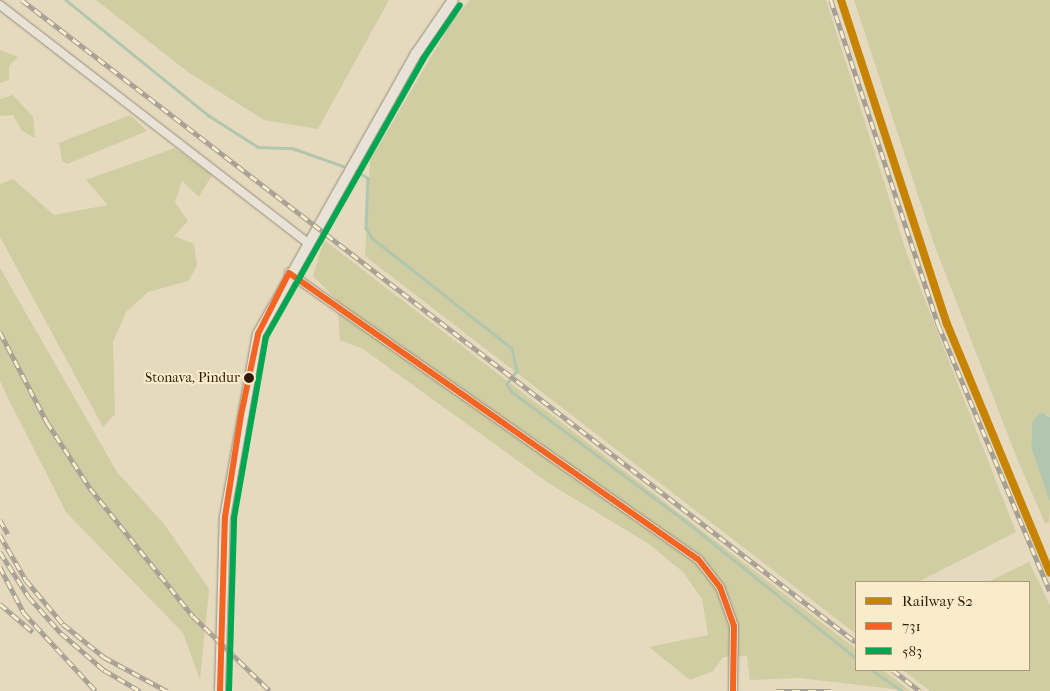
<!DOCTYPE html>
<html>
<head>
<meta charset="utf-8">
<style>
	body { margin:0 }
	#map { position:relative; width:1050px; height:691px; overflow:hidden; background:#e5dabe; font-family:"IM FELL French Canon",serif }
	div>[style] { position:absolute }
	[style*='--x'] { left:calc(var(--x)*1px); top:calc(var(--y)*1px); width:calc(var(--w)*1px); rotate:calc(var(--a)*1deg) }
	.green>* { inset:0; background:#cfcda1 }
	.water>* { inset:0; background:#b2c6af }
	.stream>* { height:2.5px; margin:-1.25px; padding:0 1.25px; transform-origin:1.25px; border-radius:1.25px; background:#b2c6af }
	.roads { filter:drop-shadow(0 0 1px #968c7a) drop-shadow(0 0 1px #968c7a) }
	.minor>* { height:8px; margin:-4px; padding:0 4px; transform-origin:4px; border-radius:4px; background:#e8e3d6 }
	.tertiary>* { height:10px; margin:-5px; padding:0 5px; transform-origin:5px; border-radius:5px; background:#e8e3d6 }
	.rail>* { height:4.5px; margin-top:-2.25px; transform-origin:0; background:repeating-linear-gradient(90deg,#f8eccb 0 8px,#a69f94 0 16px); box-sizing:border-box; border-block:1px solid #a69f94 }
	.bus-1>* { height:6px; margin:-3px; padding:0 3px; transform-origin:3px; border-radius:3px; background:#f26522 }
	.bus-2>* { height:6px; margin:-3px; padding:0 3px; transform-origin:3px; border-radius:3px; background:#00a651 }
	.rail-1>* { height:8px; margin:-4px; padding:0 4px; transform-origin:4px; border-radius:4px; background:#c78302 }
	.dots>* { width:14px; height:14px; translate:-50% -50%; box-sizing:border-box; border:2px solid #f8eccb; border-radius:50% }
	span { translate:-50% -50%; white-space:nowrap; text-align:center; line-height:1.15; -webkit-text-stroke:4px #f8eccb; paint-order:stroke }
	.bus-label { font-size:14px; color:#361a08 }
	.right { translate:-100% -50%; text-align:right }
	.legend { position:absolute; left:855px; top:581px; width:175px; height:90px; box-sizing:border-box; background:#f8eccb; border:1px solid #aa987d; margin:0; padding:6px 9px; list-style:none; font-size:15px; color:#361a08 }
	.legend li { display:flex; align-items:center; gap:10px; height:25px }
	.legend b { width:25px; border:1px solid #aa987d }
</style>
</head>
<body>
<div id="map">
	<div class="green">
		<div style="clip-path:polygon(96px 0,389px 0,318px 129px,264px 120px,188px 72px)"></div>
		<div style="clip-path:polygon(470px 0,826px 0,907px 254px,1016px 532px,918px 582px,856px 582px,856px 634px,365px 256px,370px 160px,453px 20px)"></div>
		<div style="clip-path:polygon(854px 0,1050px 0,1050px 417px,1047px 414px,1032px 423px,1031px 441px,1050px 502px,1049px 523px,1045px 523px,1018px 461px,934px 244px)"></div>
		<div style="clip-path:polygon(0 50px,18px 57px,9px 66px,9px 80px,0 83px)"></div>
		<div style="clip-path:polygon(13px 95px,33px 117px,35px 138px,22px 131px,13px 115px,0 116px,0 99px)"></div>
		<div style="clip-path:polygon(130px 115px,147px 131px,67px 164px,62px 161px,59px 143px)"></div>
		<div style="clip-path:polygon(175px 148px,212px 175px,199px 197px,182px 181px,175px 202px,188px 221px,174px 236px,194px 244px,197px 266px,188px 281px,148px 292px,126px 312px,113px 342px,115px 414px,103px 427px,0 237px,0 184px,13px 179px,54px 215px,108px 205px,86px 180px)"></div>
		<div style="clip-path:polygon(324px 240px,856px 649px,856px 670px,883px 670px,910px 691px,799px 678px,750px 680px,747px 656px,723px 657px,713px 671px,690px 680px,649px 647px,708px 635px,702px 599px,683px 572px,649px 544px,550px 484px,363px 349px,340px 340px,337px 300px,313px 276px)"></div>
		<div style="clip-path:polygon(0 268px,117px 472px,164px 524px,209px 589px,200px 680px,183px 633px,66px 512px,8px 398px,0 381px)"></div>
		<div style="clip-path:polygon(1029px 562px,1050px 605px,1050px 691px,930px 691px,903px 670px,1029px 670px,1029px 582px,988px 582px)"></div>
	</div>
	<div class="water">
		<div style="clip-path:polygon(1040px 412px,1050px 417px,1050px 502px,1031px 447px,1032px 423px)"></div>
	</div>
	<div class="stream">
		<div style="--x:66;--y:0;--w:183;--a:39"></div>
		<div style="--x:208;--y:115;--w:59;--a:32.6"></div>
		<div style="--x:258;--y:147;--w:34;--a:2"></div>
		<div style="--x:292;--y:148;--w:54;--a:19.4"></div>
		<div style="--x:356;--y:171;--w:14;--a:30"></div>
		<div style="--x:368;--y:178;--w:50;--a:92.3"></div>
		<div style="--x:366;--y:228;--w:12;--a:59"></div>
		<div style="--x:372;--y:238;--w:178;--a:38.2"></div>
		<div style="--x:512;--y:348;--w:24;--a:78"></div>
		<div style="--x:517;--y:371;--w:16;--a:128"></div>
		<div style="--x:507;--y:384;--w:8;--a:60"></div>
		<div style="--x:511;--y:391;--w:214;--a:36.7"></div>
		<div style="--x:683;--y:519;--w:222;--a:38.8"></div>
		<div style="--x:872;--y:670;--w:37;--a:35"></div>
	</div>
	<div class="roads">
		<div class="minor">
			<div style="--x:0;--y:5;--w:388;--a:37.7"></div>
			<div style="--x:289;--y:273;--w:499;--a:35"></div>
			<div style="--x:698;--y:559;--w:36;--a:52"></div>
			<div style="--x:720;--y:587;--w:41;--a:70.3"></div>
			<div style="--x:734;--y:626;--w:65;--a:90.9"></div>
		</div>
		<div class="tertiary">
			<div style="--x:220;--y:691;--w:174;--a:-88.4"></div>
			<div style="--x:225;--y:517;--w:186;--a:-79.8"></div>
			<div style="--x:258;--y:334;--w:322;--a:-60.6"></div>
			<div style="--x:416;--y:54;--w:65;--a:-55.6"></div>
		</div>
	</div>
	<div class="rail">
		<div style="--x:22;--y:0;--w:1052;--a:37.59"></div>
		<div style="--x:831;--y:0;--w:343;--a:71.7"></div>
		<div style="--x:939;--y:326;--w:287;--a:67.3"></div>
		<div style="--x:0;--y:332;--w:102;--a:62.4"></div>
		<div style="--x:47;--y:422;--w:79;--a:56.9"></div>
		<div style="--x:90;--y:488;--w:164;--a:51.2"></div>
		<div style="--x:193;--y:616;--w:107;--a:44.2"></div>
		<div style="--x:0;--y:520;--w:16;--a:60"></div>
		<div style="--x:0;--y:535;--w:52;--a:60"></div>
		<div style="--x:26;--y:580;--w:57;--a:49.9"></div>
		<div style="--x:63;--y:624;--w:53;--a:38.8"></div>
		<div style="--x:104;--y:657;--w:72;--a:28.4"></div>
		<div style="--x:0;--y:552;--w:54;--a:57.2"></div>
		<div style="--x:29;--y:597;--w:48;--a:48.4"></div>
		<div style="--x:61;--y:633;--w:57;--a:40.7"></div>
		<div style="--x:104;--y:670;--w:42;--a:30.3"></div>
		<div style="--x:0;--y:567;--w:52;--a:62.4"></div>
		<div style="--x:24;--y:613;--w:106;--a:47.3"></div>
		<div style="--x:0;--y:604;--w:43;--a:40.3"></div>
		<div style="--x:893;--y:670;--w:34;--a:38"></div>
		<div style="--x:776;--y:691;--w:55;--a:0"></div>
	</div>
	<div class="bus-1">
		<div style="--x:289;--y:273;--w:499;--a:35"></div>
		<div style="--x:698;--y:559;--w:36;--a:52"></div>
		<div style="--x:720;--y:587;--w:41;--a:70.3"></div>
		<div style="--x:734;--y:626;--w:65;--a:90.9"></div>
		<div style="--x:220;--y:691;--w:174;--a:-88.4"></div>
		<div style="--x:225;--y:517;--w:103;--a:-81.1"></div>
		<div style="--x:241;--y:415;--w:83;--a:-78.1"></div>
		<div style="--x:258;--y:334;--w:68;--a:-63.1"></div>
	</div>
	<div class="bus-2">
		<div style="--x:229;--y:691;--w:173;--a:-88.3"></div>
		<div style="--x:234;--y:518;--w:184;--a:-80"></div>
		<div style="--x:266;--y:337;--w:319;--a:-60.5"></div>
		<div style="--x:423;--y:59;--w:65;--a:-55.6"></div>
	</div>
	<div class="rail-1">
		<div style="--x:841;--y:0;--w:341;--a:71.9"></div>
		<div style="--x:947;--y:324;--w:269;--a:67.5"></div>
	</div>
	<div class="dots">
		<div style="left:249px;top:378px;background:#361a08"></div>
	</div>
	<div class="bus-label">
		<span class="right" style="left:240px;top:378px">Stonava, Pindur</span>
	</div>
	<ul class="legend">
	<li><b style="height:6px;background:#c78302"></b>Railway S2</li>
	<li><b style="height:6px;background:#f26522"></b>731</li>
	<li><b style="height:6px;background:#00a651"></b>583</li>
	</ul>
</div>
</body>
</html>
